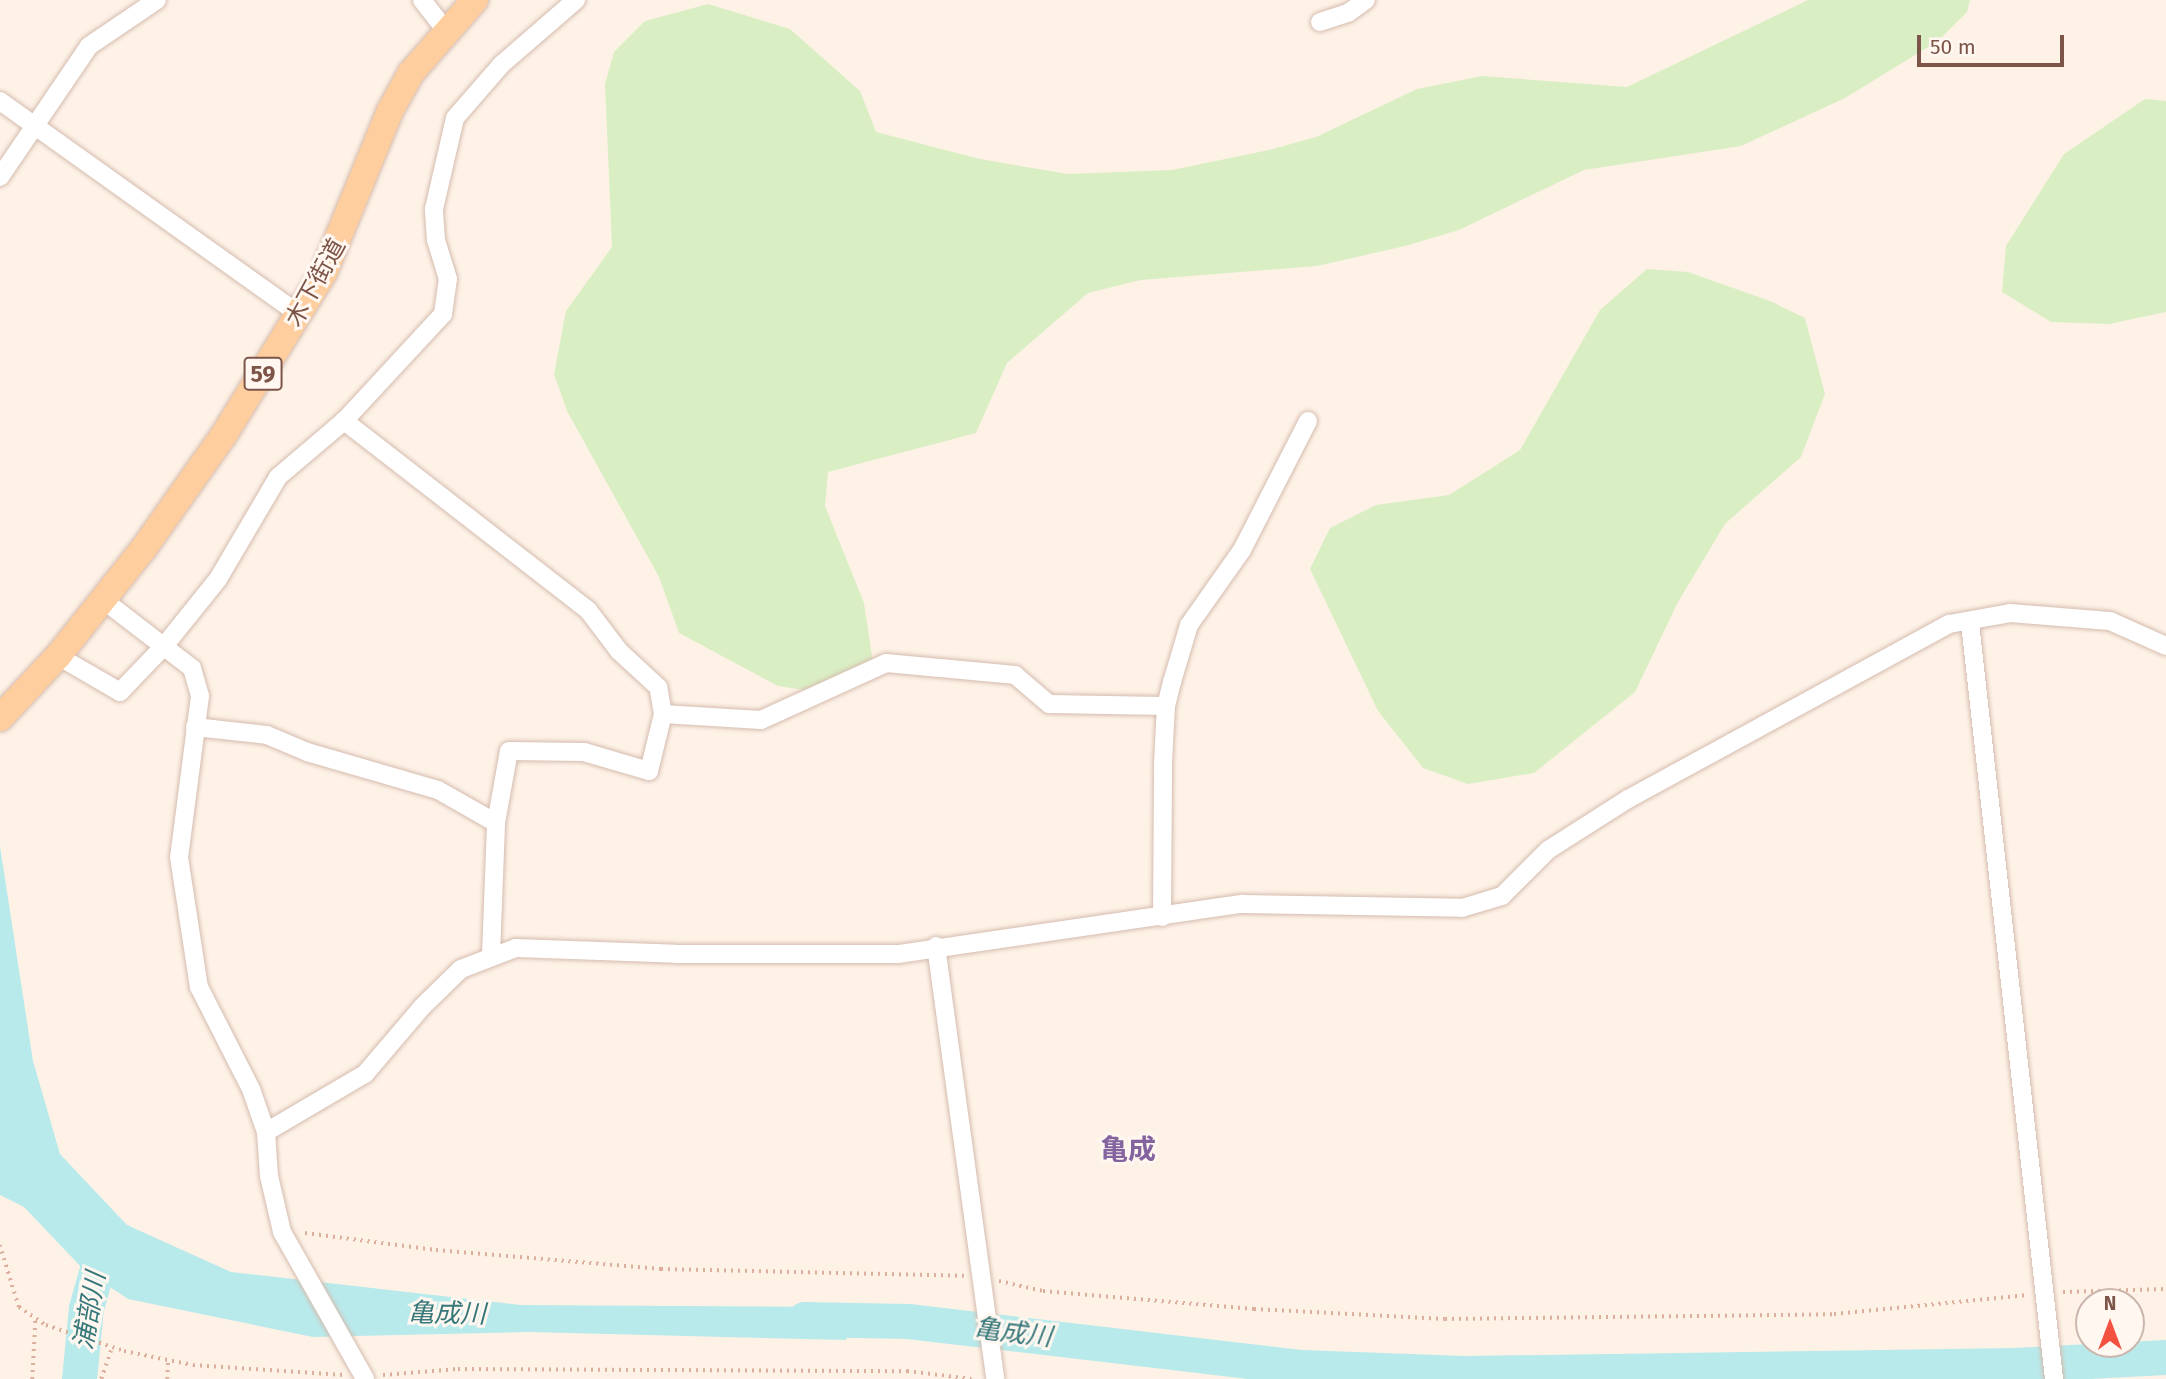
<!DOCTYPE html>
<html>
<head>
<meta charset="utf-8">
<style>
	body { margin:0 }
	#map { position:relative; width:2166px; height:1379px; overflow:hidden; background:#fef2e7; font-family:"Fira Sans","Noto Sans JP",sans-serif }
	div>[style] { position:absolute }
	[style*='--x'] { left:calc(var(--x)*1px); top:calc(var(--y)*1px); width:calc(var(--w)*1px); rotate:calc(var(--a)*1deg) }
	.green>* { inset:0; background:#daeec4 }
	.water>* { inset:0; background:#b9eaeb }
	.river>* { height:35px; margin:-17.5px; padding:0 17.5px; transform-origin:17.5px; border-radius:17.5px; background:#b9eaeb }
	.path>* { height:3.5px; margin-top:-1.75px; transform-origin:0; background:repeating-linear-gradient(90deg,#ddae9e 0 2px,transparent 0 7px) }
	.roads { filter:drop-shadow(0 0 2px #d5bbae) drop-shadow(0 0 2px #d5bbae) }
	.street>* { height:18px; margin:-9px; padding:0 9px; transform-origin:9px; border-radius:9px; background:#fff }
	.primary>* { height:26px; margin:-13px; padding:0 13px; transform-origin:13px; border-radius:13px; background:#ffce9e }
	span { translate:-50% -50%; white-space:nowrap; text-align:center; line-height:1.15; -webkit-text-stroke:6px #fff7f0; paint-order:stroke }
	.shield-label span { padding:2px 5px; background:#fff7f0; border:2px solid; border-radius:5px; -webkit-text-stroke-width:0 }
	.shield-label { font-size:23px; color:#7c5448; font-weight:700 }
	.street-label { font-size:24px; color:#7c5448 }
	.water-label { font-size:26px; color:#37787b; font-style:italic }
	.quarter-label { font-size:28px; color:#83649f; font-weight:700 }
	.north { position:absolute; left:2075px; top:1288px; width:70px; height:70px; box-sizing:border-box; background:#fff7f0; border:2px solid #cbb6ad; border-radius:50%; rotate:0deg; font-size:19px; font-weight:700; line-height:28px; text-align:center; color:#7c5448 }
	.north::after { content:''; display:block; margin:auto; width:24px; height:32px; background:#f45241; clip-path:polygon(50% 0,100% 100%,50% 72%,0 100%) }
	.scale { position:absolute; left:1917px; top:35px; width:147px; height:32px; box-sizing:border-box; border:4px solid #7c5448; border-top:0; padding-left:9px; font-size:21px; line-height:24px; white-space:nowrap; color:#7c5448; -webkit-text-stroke:5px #fff7f0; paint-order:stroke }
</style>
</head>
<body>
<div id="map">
	<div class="green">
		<div style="clip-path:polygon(1808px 0,1970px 0,1967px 12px,1938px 41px,1845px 98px,1741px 146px,1584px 170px,1459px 230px,1405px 246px,1317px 266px,1141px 280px,1088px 293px,1007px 363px,976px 433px,828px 472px,825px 506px,864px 603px,874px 669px,818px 692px,778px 686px,679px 633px,659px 577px,567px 411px,554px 374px,566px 311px,612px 247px,605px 84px,614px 52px,645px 21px,708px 4px,790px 29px,860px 91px,876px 132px,980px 159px,1068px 174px,1172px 170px,1269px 150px,1316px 137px,1417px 89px,1482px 76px,1627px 87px)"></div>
		<div style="clip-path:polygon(2145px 99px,2166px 101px,2166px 312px,2109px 324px,2051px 322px,2002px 292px,2006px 246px,2064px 154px)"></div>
		<div style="clip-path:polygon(1647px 269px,1688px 272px,1770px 301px,1805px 318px,1825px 394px,1801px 457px,1725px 524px,1678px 602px,1635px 692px,1534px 773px,1468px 784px,1423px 768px,1378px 711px,1310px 569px,1330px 528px,1376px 505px,1449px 495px,1520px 450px,1600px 310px)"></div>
	</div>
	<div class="water">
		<div style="clip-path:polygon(0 846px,33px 1061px,60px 1154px,127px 1225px,231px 1272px,521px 1305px,854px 1307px,846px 1340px,529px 1332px,313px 1337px,128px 1299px,83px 1269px,24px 1207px,0 1195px)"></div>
	</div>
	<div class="river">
		<div style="--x:804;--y:1319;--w:104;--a:1.1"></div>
		<div style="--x:908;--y:1321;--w:396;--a:6.7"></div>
		<div style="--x:1301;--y:1367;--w:163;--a:2.1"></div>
		<div style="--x:1464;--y:1373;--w:549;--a:-0.83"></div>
		<div style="--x:2013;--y:1365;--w:153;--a:-3"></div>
		<div style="--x:79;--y:1379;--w:71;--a:-84.4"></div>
		<div style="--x:86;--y:1308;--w:66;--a:-74.3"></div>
	</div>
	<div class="path">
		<div style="--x:305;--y:1233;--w:132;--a:7.4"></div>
		<div style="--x:436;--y:1250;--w:226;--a:4.8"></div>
		<div style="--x:661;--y:1269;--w:303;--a:1.3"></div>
		<div style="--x:0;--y:1245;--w:65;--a:73"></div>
		<div style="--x:19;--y:1307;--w:32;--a:34"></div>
		<div style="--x:46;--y:1325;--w:82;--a:18.4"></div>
		<div style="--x:124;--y:1351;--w:70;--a:11.5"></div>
		<div style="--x:193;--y:1365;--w:151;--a:3.8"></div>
		<div style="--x:999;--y:1281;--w:45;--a:12.8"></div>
		<div style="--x:1043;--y:1291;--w:212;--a:4.9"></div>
		<div style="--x:1254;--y:1309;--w:191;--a:3"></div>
		<div style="--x:1445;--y:1319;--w:389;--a:-0.7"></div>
		<div style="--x:1834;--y:1314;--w:195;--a:-5.6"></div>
		<div style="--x:2063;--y:1292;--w:103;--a:-1.7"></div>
		<div style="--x:383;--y:1375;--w:75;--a:-4.6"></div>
		<div style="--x:458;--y:1369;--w:449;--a:0.3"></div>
		<div style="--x:907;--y:1371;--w:65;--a:7"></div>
		<div style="--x:32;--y:1379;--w:58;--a:-87"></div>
		<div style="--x:101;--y:1379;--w:34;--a:-71"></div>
		<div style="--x:167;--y:1379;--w:19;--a:-87"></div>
	</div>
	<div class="roads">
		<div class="street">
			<div style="--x:422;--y:0;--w:37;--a:52"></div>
			<div style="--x:1320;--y:22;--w:29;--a:-18"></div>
			<div style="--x:1348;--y:13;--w:22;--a:-36"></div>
			<div style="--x:0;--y:101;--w:367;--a:35.5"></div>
			<div style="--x:0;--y:177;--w:158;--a:-55.8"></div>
			<div style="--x:89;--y:46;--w:82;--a:-34.1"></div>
			<div style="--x:102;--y:599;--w:113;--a:37.5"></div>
			<div style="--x:192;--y:668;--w:29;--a:74"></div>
			<div style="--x:200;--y:696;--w:162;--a:97.4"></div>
			<div style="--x:179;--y:857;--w:132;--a:81.3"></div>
			<div style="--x:199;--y:987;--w:114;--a:63"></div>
			<div style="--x:251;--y:1089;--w:46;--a:70.8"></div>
			<div style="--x:266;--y:1132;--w:44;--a:86.1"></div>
			<div style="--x:269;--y:1176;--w:57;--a:76.9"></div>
			<div style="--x:282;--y:1232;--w:169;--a:60.5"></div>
			<div style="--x:1970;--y:623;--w:761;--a:83.66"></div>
			<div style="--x:58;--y:656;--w:72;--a:30.1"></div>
			<div style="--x:120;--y:692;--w:65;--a:-46.2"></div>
			<div style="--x:165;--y:645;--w:85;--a:-51.2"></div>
			<div style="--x:218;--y:579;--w:118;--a:-59.5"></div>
			<div style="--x:278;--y:477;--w:87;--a:-40.3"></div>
			<div style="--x:663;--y:714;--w:98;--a:3.5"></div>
			<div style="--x:761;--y:720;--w:137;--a:-24.5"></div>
			<div style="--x:886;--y:663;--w:130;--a:5.3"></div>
			<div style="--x:1015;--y:675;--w:45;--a:40.5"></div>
			<div style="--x:1049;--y:704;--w:117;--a:1"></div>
			<div style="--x:195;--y:727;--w:72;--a:6.3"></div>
			<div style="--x:267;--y:735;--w:43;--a:23"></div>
			<div style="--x:307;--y:752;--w:136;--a:16.2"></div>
			<div style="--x:438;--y:790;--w:67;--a:29.6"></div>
			<div style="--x:1162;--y:917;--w:154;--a:-89.6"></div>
			<div style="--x:1163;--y:763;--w:57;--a:-87"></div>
			<div style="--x:1166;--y:706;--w:25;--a:-76"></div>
			<div style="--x:1172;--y:682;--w:59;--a:-73.4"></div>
			<div style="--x:1189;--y:625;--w:92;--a:-54.8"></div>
			<div style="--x:1242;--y:550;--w:145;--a:-62.9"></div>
			<div style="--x:936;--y:946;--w:437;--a:82.2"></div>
			<div style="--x:491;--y:955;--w:132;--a:-87.8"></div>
			<div style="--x:496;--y:823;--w:73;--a:-79.8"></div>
			<div style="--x:509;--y:751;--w:75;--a:0.8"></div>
			<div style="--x:584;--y:752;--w:68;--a:16.3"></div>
			<div style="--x:649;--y:771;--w:59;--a:-76.2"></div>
			<div style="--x:663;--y:714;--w:27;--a:-100"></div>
			<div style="--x:658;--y:687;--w:53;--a:-137.3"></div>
			<div style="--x:619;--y:651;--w:51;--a:-127.1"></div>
			<div style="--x:588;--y:610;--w:309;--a:-142.2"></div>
			<div style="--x:344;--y:421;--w:146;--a:-47.2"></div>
			<div style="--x:443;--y:314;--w:35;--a:-82"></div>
			<div style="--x:448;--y:279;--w:41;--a:-107.1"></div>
			<div style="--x:436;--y:240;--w:31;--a:-94"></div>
			<div style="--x:434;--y:209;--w:93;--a:-77"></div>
			<div style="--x:455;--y:118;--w:72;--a:-49"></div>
			<div style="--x:502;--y:64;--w:98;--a:-40.9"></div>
			<div style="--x:266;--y:1132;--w:115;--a:-30.4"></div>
			<div style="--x:365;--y:1074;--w:88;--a:-49.6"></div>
			<div style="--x:422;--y:1007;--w:54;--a:-44.3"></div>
			<div style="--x:461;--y:969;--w:59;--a:-20.9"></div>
			<div style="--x:516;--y:948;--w:160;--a:2.1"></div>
			<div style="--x:676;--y:954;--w:222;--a:0"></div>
			<div style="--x:898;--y:954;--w:348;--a:-8.3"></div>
			<div style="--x:1242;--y:904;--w:220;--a:1"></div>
			<div style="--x:1462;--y:908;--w:42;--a:-16.7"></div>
			<div style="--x:1502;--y:896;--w:65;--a:-45"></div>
			<div style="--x:1548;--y:850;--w:95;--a:-32.5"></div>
			<div style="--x:1628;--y:799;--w:366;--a:-28.6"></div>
			<div style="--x:1949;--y:624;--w:62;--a:-10.2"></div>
			<div style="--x:2010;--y:613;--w:100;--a:4.6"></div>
			<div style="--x:2110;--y:621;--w:61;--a:24.1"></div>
		</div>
		<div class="primary">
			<div style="--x:0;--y:718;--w:85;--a:-46.9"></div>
			<div style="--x:58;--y:656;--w:138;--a:-51.5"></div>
			<div style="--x:144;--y:548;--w:141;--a:-54.8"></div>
			<div style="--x:225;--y:433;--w:189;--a:-58.4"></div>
			<div style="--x:324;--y:272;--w:174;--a:-67.7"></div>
			<div style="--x:390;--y:111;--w:43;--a:-61.1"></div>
			<div style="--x:411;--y:73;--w:97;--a:-48.8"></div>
		</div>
	</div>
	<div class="shield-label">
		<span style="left:263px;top:374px">59</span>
	</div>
	<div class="street-label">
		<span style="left:316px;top:283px;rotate:-61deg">木下街道</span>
	</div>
	<div class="water-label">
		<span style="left:90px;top:1311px;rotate:-80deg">浦部川</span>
		<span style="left:447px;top:1314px;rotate:1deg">亀成川</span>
		<span style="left:1013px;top:1333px;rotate:7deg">亀成川</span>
	</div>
	<div class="quarter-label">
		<span style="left:1128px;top:1150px">亀成</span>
	</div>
	<div class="north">N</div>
	<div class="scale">50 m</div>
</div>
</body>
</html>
